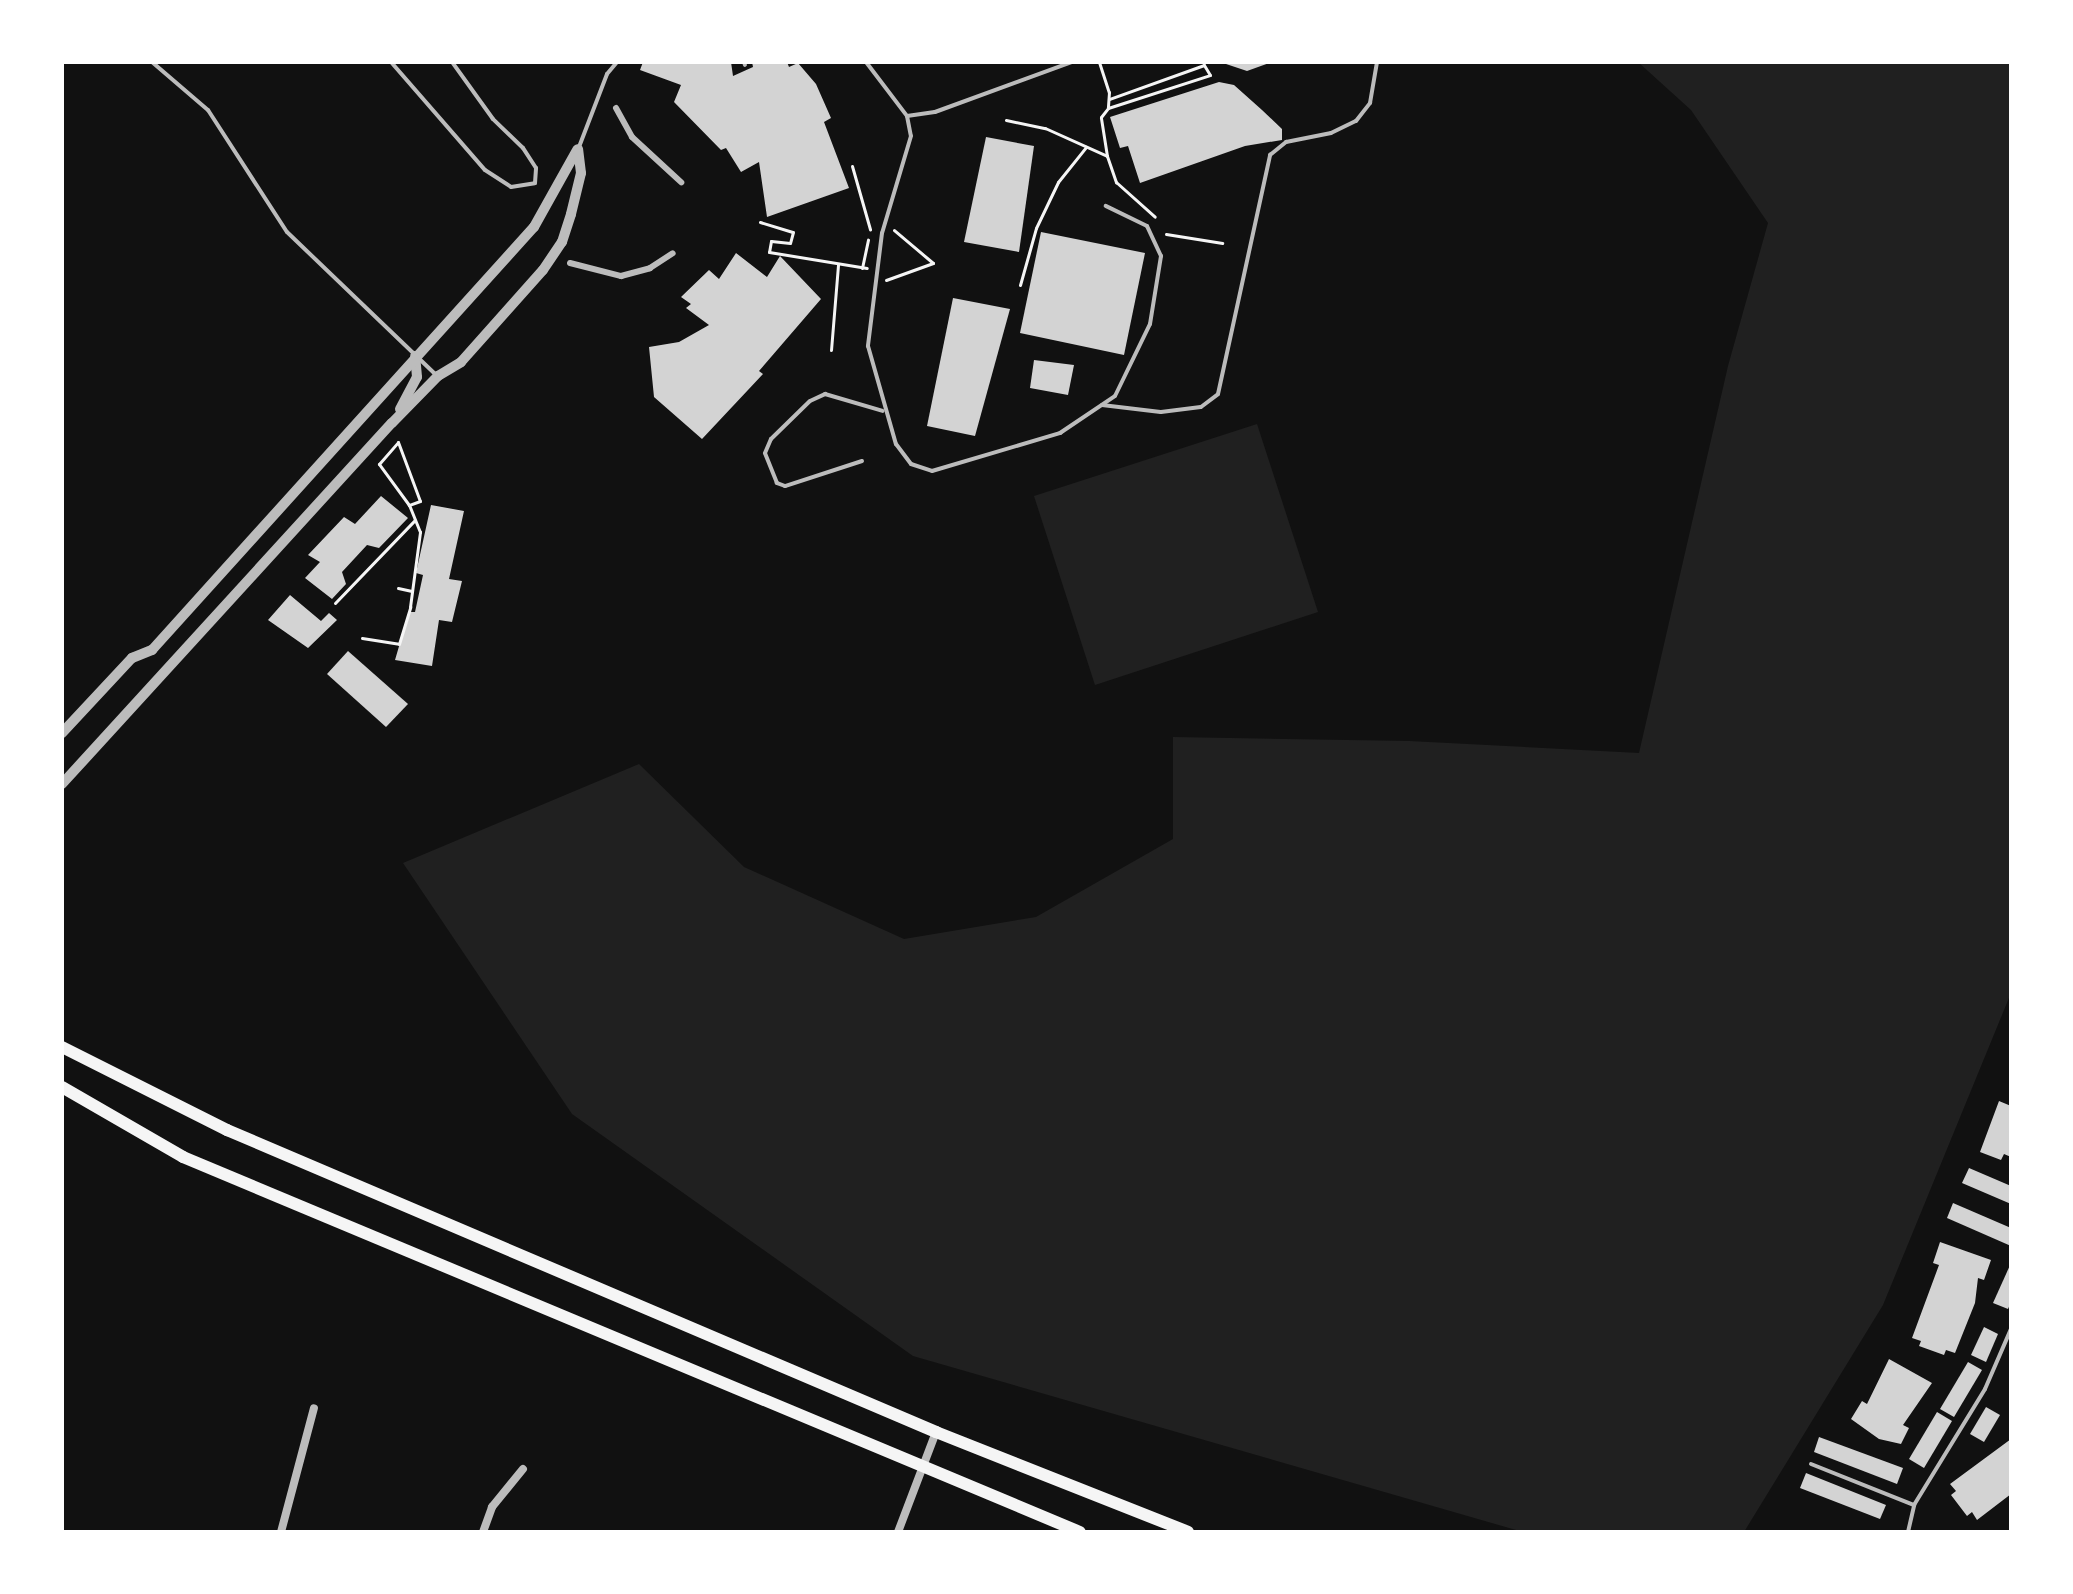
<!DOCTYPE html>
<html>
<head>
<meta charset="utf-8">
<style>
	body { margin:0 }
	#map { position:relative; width:2073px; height:1594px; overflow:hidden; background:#111; font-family:Montserrat,sans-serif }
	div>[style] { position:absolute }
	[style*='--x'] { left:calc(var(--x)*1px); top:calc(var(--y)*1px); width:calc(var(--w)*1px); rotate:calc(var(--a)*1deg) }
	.green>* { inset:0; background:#202020 }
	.building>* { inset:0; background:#d3d3d3 }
	.path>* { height:3px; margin:-1.5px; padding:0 1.5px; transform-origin:1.5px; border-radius:1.5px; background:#f5f5f5 }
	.service>* { height:4px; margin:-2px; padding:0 2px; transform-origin:2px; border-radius:2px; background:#bcbcbc }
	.pedestrian>* { height:6px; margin:-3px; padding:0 3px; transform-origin:3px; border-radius:3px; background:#bcbcbc }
	.minor>* { height:8px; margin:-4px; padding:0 4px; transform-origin:4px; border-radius:4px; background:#bcbcbc }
	.tertiary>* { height:10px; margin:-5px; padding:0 5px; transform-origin:5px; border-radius:5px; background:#bcbcbc }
	.secondary>* { height:12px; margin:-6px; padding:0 6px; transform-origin:6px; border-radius:6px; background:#f5f5f5 }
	span { translate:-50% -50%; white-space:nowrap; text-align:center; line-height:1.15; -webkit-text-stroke:8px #fff; paint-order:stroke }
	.frame { position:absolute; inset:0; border:64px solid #fff; pointer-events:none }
</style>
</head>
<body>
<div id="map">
	<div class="green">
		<div style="clip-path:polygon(1638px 62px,2011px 62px,2011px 993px,1883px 1305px,1744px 1532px,1523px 1532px,913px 1356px,572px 1114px,403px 863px,639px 764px,744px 867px,904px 939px,1036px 917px,1173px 839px,1173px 737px,1409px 741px,1639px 753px,1728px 366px,1768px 223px,1691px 110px)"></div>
		<div style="clip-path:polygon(1257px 424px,1318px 612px,1095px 685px,1034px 496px)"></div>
	</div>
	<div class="building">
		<div style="clip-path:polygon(643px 62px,731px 62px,733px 76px,753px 67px,752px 62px,787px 62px,789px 67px,798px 63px,816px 84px,831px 118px,824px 122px,849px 188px,767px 217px,759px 162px,741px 172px,726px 148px,721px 150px,674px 102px,681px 85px,640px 70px)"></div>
		<div style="clip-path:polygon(1220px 62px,1272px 62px,1247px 71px)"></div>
		<div style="clip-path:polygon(1219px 82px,1234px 85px,1262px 110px,1282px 129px,1282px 140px,1245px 146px,1140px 183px,1128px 146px,1120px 148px,1110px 117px)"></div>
		<div style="clip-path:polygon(986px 137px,1034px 146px,1019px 252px,964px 242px)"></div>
		<div style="clip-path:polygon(1041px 232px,1145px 253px,1124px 355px,1020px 333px)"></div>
		<div style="clip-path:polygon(736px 253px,767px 277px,780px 256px,821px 299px,759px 371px,763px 374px,702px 439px,654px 397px,649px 347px,679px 342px,709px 325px,686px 308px,691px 304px,681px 297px,709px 270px,719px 279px)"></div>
		<div style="clip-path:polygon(953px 298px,1010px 309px,975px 436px,927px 426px)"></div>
		<div style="clip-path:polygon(1034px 360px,1074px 365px,1068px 395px,1030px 388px)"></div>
		<div style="clip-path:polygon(381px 496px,408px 518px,379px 548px,367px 545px,342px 572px,346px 584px,332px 599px,305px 578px,320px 562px,308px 555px,344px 517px,355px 524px)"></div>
		<div style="clip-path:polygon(431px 505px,464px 511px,449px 579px,462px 581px,452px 622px,439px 620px,432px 666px,395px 660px,409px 612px,415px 612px,423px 575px,416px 573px)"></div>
		<div style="clip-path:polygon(290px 595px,321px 621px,329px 613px,337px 620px,308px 648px,268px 620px)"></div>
		<div style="clip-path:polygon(348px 651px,408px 704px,386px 727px,327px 674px)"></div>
		<div style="clip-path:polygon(1999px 1101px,2011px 1106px,2011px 1157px,2004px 1154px,2001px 1160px,1980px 1152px)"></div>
		<div style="clip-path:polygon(1969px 1168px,2011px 1186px,2011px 1204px,1962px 1183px)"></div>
		<div style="clip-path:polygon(1953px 1203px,2011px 1228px,2011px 1246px,1947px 1218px)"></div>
		<div style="clip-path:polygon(1940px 1242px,1991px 1260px,1984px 1280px,1978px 1278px,1975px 1303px,1955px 1353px,1946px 1350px,1944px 1355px,1919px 1346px,1921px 1341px,1912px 1338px,1939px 1265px,1933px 1263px)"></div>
		<div style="clip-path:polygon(2011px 1263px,2011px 1302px,2008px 1309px,1993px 1303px)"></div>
		<div style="clip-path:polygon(1984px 1327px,1998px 1334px,1986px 1362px,1971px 1355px)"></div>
		<div style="clip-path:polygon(1889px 1359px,1932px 1383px,1903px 1425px,1909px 1428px,1901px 1444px,1879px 1439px,1851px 1419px,1862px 1401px,1867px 1404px)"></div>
		<div style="clip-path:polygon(1968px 1362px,1982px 1370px,1954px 1417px,1940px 1409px)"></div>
		<div style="clip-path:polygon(1986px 1407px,2000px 1415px,1984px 1442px,1970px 1434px)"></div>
		<div style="clip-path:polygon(1937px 1412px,1952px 1421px,1924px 1468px,1909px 1459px)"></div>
		<div style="clip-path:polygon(1819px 1437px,1903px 1468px,1897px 1484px,1814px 1452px)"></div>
		<div style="clip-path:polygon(2011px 1439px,2011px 1494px,1977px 1520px,1972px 1512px,1967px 1516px,1951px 1495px,1956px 1491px,1950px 1484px)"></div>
		<div style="clip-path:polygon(1806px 1473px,1886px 1505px,1880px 1519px,1800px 1488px)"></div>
	</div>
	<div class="path">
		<div style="--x:1099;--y:62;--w:32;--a:72"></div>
		<div style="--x:1109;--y:92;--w:16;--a:94"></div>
		<div style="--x:1006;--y:120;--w:40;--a:12"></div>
		<div style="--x:1045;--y:128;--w:68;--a:24.3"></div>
		<div style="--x:1107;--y:156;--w:28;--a:71"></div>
		<div style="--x:1116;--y:182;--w:52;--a:41.9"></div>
		<div style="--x:1107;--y:156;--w:39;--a:-99"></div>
		<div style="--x:1101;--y:117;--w:11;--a:-52"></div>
		<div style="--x:1108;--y:108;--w:107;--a:-17.9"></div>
		<div style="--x:1210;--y:75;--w:12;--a:-121"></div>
		<div style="--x:1204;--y:65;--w:101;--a:160.3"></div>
		<div style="--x:852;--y:166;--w:66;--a:74.1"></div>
		<div style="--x:760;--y:222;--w:34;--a:17"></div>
		<div style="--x:793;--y:232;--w:11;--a:105"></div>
		<div style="--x:790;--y:243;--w:19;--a:-174"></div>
		<div style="--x:771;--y:241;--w:11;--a:100"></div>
		<div style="--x:769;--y:252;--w:99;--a:9.3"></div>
		<div style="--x:1166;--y:234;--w:57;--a:9.1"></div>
		<div style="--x:862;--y:268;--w:29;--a:-78"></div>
		<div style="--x:886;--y:280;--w:50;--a:-19.9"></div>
		<div style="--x:933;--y:263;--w:51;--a:-139.8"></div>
		<div style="--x:1020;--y:285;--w:59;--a:-74.3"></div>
		<div style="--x:1036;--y:228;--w:51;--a:-64.4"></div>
		<div style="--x:1058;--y:182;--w:45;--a:-51.3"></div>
		<div style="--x:831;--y:350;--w:86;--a:-85.3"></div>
		<div style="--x:398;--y:588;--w:14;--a:12"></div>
		<div style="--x:335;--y:603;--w:115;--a:-46.1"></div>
		<div style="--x:362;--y:638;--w:37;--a:9"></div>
		<div style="--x:399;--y:644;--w:39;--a:-73"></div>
		<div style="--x:410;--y:607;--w:76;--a:-82.4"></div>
		<div style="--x:420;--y:532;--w:29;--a:-112"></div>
		<div style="--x:409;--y:505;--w:51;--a:-126.2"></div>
		<div style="--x:379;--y:464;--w:29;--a:-49"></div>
		<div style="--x:398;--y:442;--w:63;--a:69.6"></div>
		<div style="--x:420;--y:501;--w:12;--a:160"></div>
	</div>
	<div class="service">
		<div style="--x:152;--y:62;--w:74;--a:40.6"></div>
		<div style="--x:208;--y:110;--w:145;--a:57.1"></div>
		<div style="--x:287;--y:232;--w:207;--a:43.8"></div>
		<div style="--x:391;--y:62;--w:143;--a:49"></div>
		<div style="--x:485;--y:170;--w:31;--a:33"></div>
		<div style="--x:511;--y:187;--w:24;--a:-9"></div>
		<div style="--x:535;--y:183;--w:15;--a:-86"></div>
		<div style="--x:536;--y:168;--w:24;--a:-123"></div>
		<div style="--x:523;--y:148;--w:42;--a:-136"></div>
		<div style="--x:493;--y:119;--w:70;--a:-125.7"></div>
		<div style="--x:744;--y:62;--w:3;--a:72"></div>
		<div style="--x:866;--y:62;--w:68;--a:52.8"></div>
		<div style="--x:907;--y:116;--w:20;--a:79"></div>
		<div style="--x:911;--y:136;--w:101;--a:106.6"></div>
		<div style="--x:882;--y:233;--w:114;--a:97.1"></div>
		<div style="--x:868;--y:346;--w:102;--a:74.1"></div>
		<div style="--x:896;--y:444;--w:25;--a:53"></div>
		<div style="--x:911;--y:464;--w:22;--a:18"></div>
		<div style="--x:932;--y:471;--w:134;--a:-16.5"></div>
		<div style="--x:1060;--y:433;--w:66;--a:-33.9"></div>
		<div style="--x:1115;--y:396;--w:80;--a:-64.1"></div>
		<div style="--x:1150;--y:324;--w:69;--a:-80.8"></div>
		<div style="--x:1161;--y:256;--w:33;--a:-115"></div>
		<div style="--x:1147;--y:226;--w:46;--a:-154"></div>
		<div style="--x:907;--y:116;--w:28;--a:-8"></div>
		<div style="--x:935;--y:112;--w:146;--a:-20.1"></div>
		<div style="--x:579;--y:147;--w:78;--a:-69"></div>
		<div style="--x:607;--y:74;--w:16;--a:-50"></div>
		<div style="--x:1102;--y:405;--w:59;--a:6.8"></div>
		<div style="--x:1161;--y:412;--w:40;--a:-7.1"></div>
		<div style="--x:1201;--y:407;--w:21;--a:-37"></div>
		<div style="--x:1218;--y:394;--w:245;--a:-77.7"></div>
		<div style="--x:1270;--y:155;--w:21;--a:-39"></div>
		<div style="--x:1286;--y:142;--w:46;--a:-11.3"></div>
		<div style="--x:1331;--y:133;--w:28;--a:-26"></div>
		<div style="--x:1356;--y:121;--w:23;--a:-52"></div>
		<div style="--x:1370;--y:103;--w:42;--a:-80.3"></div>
		<div style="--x:862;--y:461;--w:81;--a:162"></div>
		<div style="--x:785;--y:486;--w:9;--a:-159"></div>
		<div style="--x:777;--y:483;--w:32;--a:-112"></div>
		<div style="--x:765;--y:453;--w:15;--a:-67"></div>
		<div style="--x:771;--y:439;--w:54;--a:-44.3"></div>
		<div style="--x:810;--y:401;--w:17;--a:-25"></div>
		<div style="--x:825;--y:394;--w:60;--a:16.3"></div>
		<div style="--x:1811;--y:1464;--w:111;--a:21.7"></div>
		<div style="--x:1914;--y:1505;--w:136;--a:-58.5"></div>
		<div style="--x:1985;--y:1389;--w:65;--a:-66.6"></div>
		<div style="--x:1908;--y:1532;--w:28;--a:-77"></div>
	</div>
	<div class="pedestrian">
		<div style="--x:616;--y:108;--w:33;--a:61"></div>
		<div style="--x:632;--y:137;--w:67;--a:42.6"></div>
		<div style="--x:570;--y:263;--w:53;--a:14.3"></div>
		<div style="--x:621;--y:276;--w:30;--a:-15"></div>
		<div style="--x:650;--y:268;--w:27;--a:-33"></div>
	</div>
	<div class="minor">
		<div style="--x:281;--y:1532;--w:128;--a:-75.1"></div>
		<div style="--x:483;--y:1532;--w:27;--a:-70"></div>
		<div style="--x:492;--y:1507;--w:49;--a:-50.8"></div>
		<div style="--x:898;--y:1532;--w:107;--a:-69.2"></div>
	</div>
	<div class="tertiary">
		<div style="--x:400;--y:409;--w:36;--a:-62"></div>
		<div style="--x:417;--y:377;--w:21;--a:-95"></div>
		<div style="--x:62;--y:733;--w:103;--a:-47"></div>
		<div style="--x:132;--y:658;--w:22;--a:-22"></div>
		<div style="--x:152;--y:650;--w:570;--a:-47.92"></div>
		<div style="--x:534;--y:227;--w:88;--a:-60.8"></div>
		<div style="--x:62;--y:784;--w:489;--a:-47.6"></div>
		<div style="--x:392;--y:423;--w:66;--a:-45.6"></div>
		<div style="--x:438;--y:376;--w:27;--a:-31"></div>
		<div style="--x:461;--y:362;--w:123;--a:-48.3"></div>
		<div style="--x:543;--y:270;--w:34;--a:-56"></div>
		<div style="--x:562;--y:242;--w:29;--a:-72"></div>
		<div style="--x:571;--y:214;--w:42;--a:-76.3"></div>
		<div style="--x:581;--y:173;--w:24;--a:-97"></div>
	</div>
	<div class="secondary">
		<div style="--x:62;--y:1047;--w:185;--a:26.7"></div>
		<div style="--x:227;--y:1130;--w:771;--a:23.07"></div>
		<div style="--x:936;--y:1432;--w:271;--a:21.6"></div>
		<div style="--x:62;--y:1087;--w:140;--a:30"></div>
		<div style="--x:183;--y:1157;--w:972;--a:22.69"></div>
	</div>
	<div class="frame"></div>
</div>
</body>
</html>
